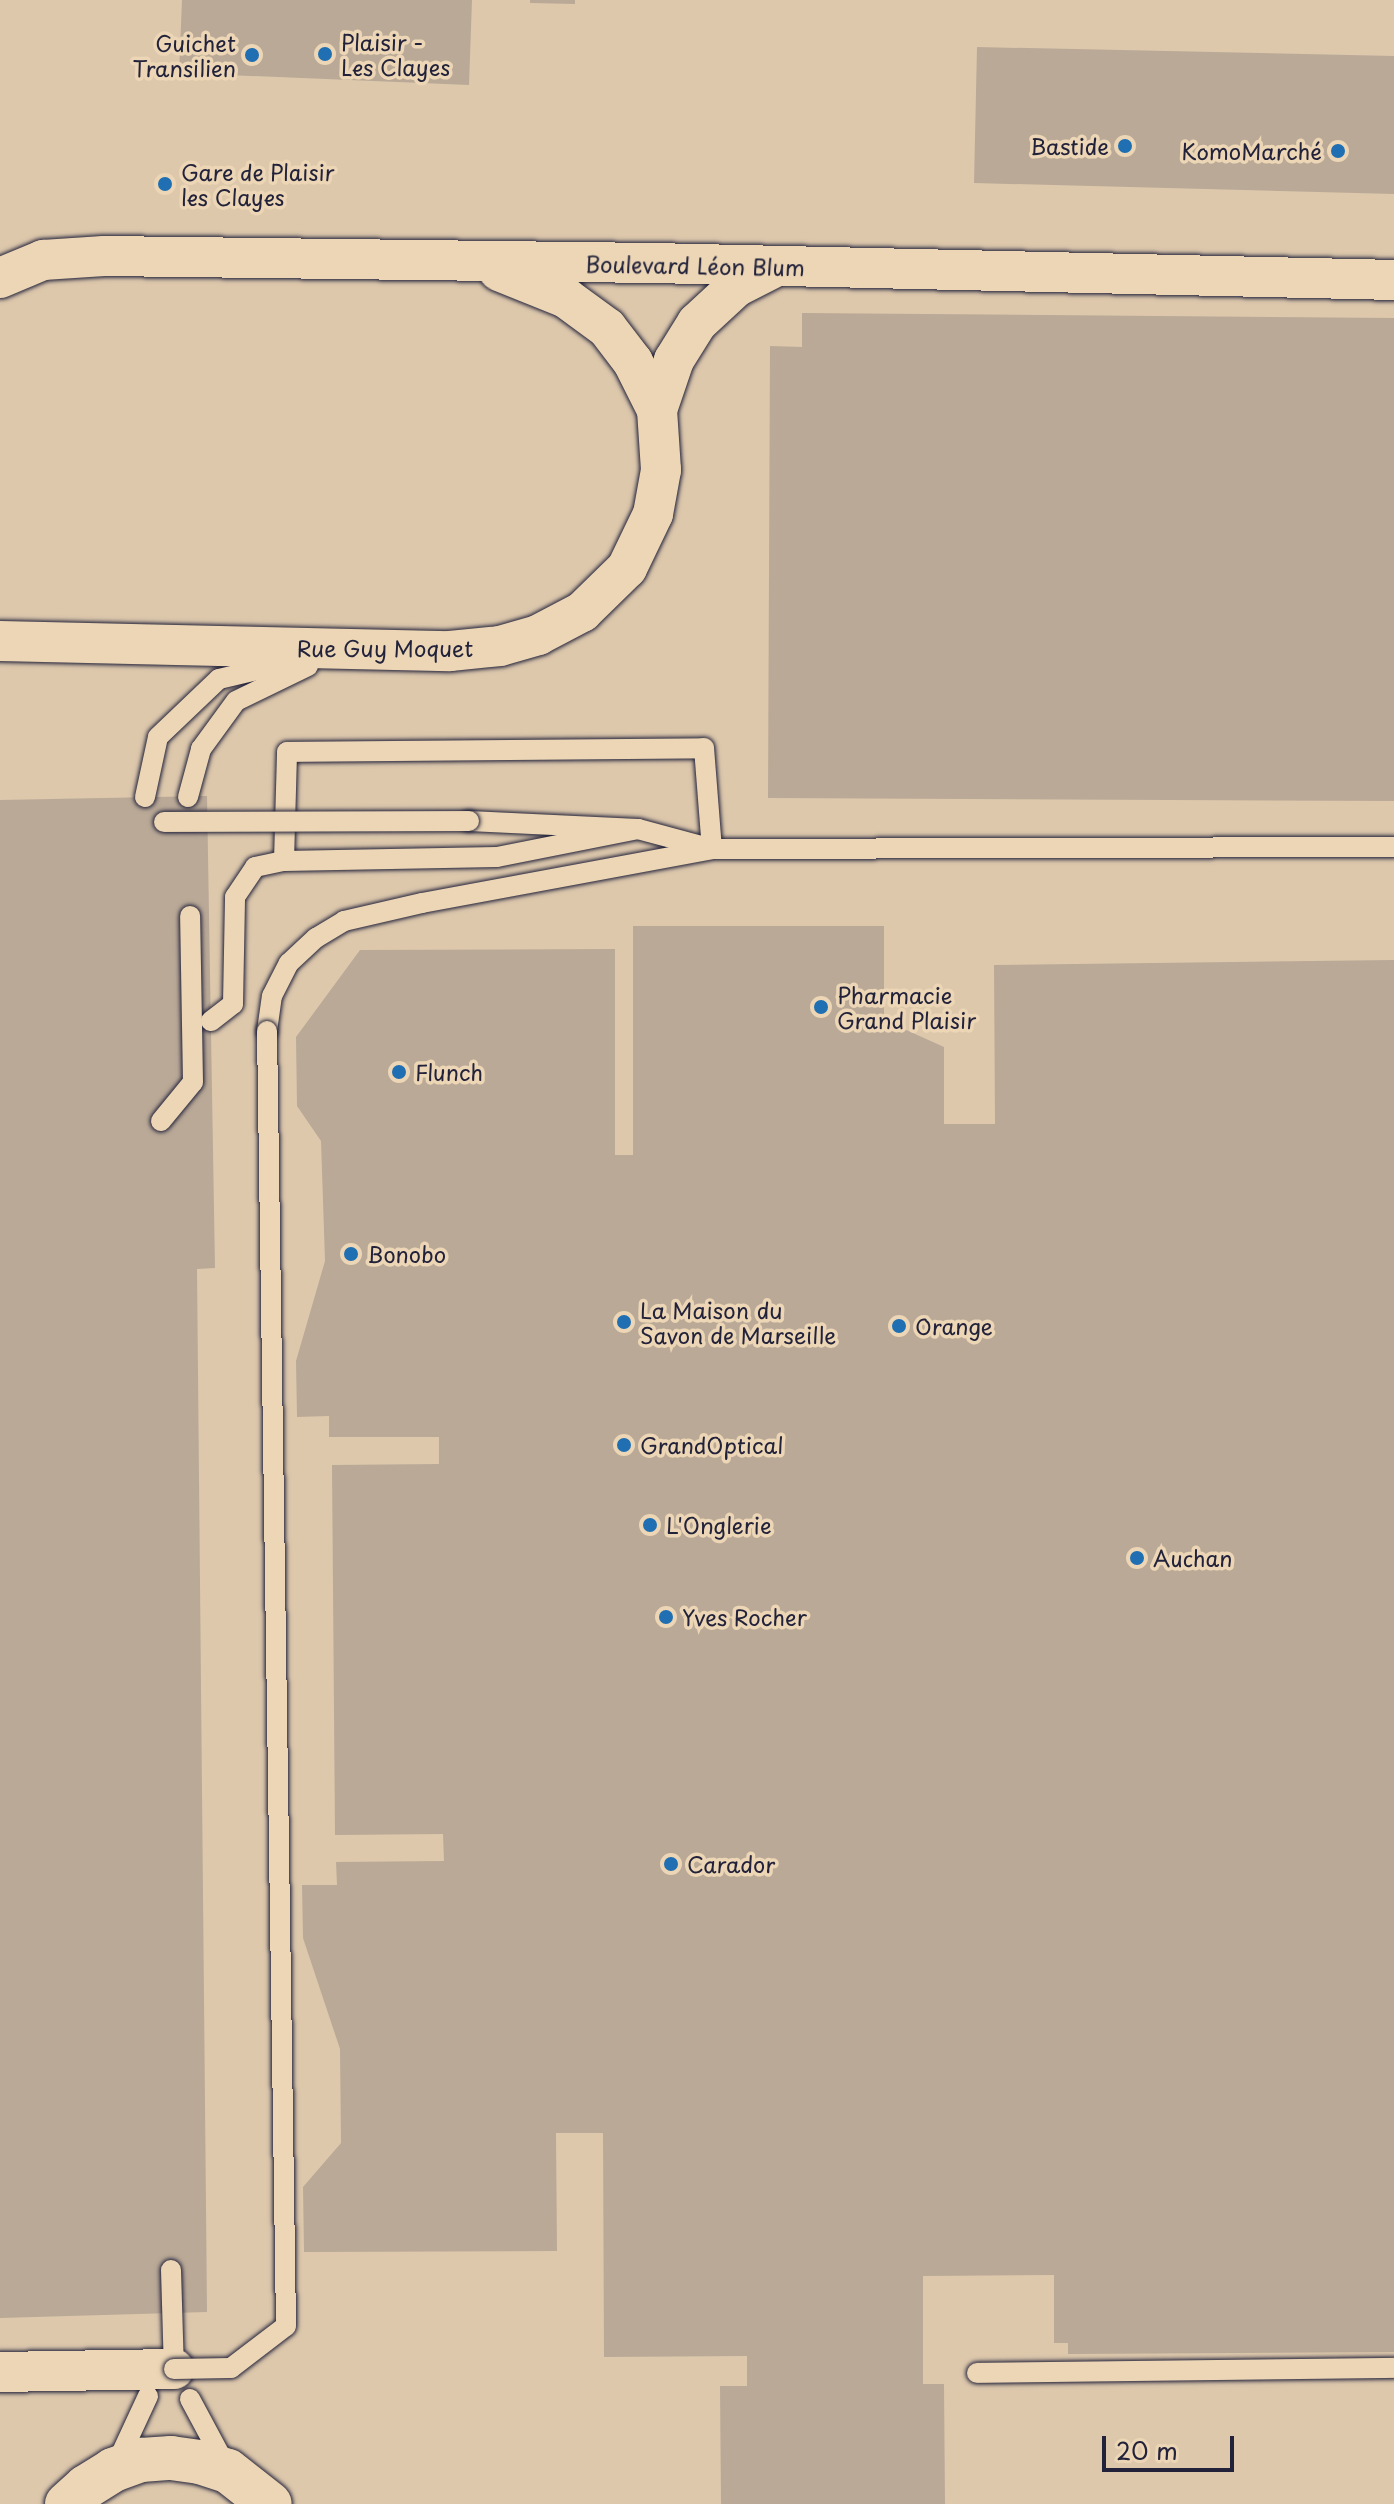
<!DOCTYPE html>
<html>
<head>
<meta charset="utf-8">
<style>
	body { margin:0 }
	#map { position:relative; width:1394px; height:2504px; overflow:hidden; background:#ecd6b5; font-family:"Playpen Sans",sans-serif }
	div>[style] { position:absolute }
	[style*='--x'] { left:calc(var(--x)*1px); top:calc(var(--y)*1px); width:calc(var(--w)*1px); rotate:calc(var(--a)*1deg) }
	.built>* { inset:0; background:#ddc8ac }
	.building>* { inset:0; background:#baa997 }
	.roads { filter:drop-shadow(0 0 2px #22223b) drop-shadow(0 0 2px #22223b) }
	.lane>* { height:20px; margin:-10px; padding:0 10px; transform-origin:10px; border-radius:10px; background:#ecd6b5 }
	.street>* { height:40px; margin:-20px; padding:0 20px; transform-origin:20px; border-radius:20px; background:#ecd6b5 }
	.primary>* { height:44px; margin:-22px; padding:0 22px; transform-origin:22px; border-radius:22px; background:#ecd6b5 }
	.bridges { filter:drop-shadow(0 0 2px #22223b) drop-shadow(0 0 2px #22223b) }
	.lane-bridge>* { height:20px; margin:-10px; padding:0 10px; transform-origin:10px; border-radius:10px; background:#ecd6b5 }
	.dots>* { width:22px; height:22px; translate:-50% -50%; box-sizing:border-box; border:4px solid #ecd6b5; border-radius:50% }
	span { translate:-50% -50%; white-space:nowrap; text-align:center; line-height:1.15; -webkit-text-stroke:7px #ecd6b5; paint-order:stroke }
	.poi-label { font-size:22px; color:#22223b }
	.left { translate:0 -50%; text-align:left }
	.right { translate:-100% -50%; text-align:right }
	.street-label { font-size:22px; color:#22223b }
	.scale { position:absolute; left:1102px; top:2436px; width:132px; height:36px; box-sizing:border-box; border:4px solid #22223b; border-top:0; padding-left:10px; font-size:24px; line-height:28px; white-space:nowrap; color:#22223b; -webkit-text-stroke:6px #ecd6b5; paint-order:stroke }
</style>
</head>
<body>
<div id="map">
	<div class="built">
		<div style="clip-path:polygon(0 0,1394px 0,1394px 2504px,0 2504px)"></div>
	</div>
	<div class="building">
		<div style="clip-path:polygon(182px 0,472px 0,469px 85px,179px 73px)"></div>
		<div style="clip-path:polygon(530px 0,575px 0,575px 4px,530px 3px)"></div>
		<div style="clip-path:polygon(977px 47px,1394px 56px,1394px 194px,974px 183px)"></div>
		<div style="clip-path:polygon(802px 313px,1394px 318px,1394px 801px,768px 798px,770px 346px,802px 347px)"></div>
		<div style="clip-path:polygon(207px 796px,215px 1268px,197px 1269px,207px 2312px,0 2318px,0 800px)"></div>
		<div style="clip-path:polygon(633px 926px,884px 926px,884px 1020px,944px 1047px,944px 1124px,995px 1124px,994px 965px,1394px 960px,1394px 2352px,1068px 2354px,1068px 2343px,1054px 2343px,1054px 2275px,923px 2276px,923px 2384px,944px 2384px,945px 2504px,721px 2504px,720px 2386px,747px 2386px,747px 2356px,604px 2357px,603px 2133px,556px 2133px,557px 2251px,304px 2252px,303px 2187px,341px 2143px,340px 2049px,303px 1938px,302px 1885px,337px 1885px,336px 1862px,444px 1861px,443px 1834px,335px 1835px,332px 1465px,439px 1464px,439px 1437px,329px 1437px,329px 1416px,297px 1417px,296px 1361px,325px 1261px,321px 1141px,297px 1106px,296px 1037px,360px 950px,615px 949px,615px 1155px,633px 1155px)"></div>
	</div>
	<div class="roads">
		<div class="lane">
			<div style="--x:145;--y:797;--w:61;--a:-77.8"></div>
			<div style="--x:158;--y:737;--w:84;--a:-43.6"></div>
			<div style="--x:219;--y:679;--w:78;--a:-13.3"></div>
			<div style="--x:188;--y:797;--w:50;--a:-74.8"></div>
			<div style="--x:201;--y:749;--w:59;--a:-53.9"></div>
			<div style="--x:236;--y:701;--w:80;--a:-25.9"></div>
			<div style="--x:469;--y:821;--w:169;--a:2.7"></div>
			<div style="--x:638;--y:829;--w:69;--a:15"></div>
			<div style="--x:284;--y:861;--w:109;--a:-88.4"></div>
			<div style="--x:287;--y:752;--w:417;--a:-0.5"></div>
			<div style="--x:704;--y:748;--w:101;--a:85.5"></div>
			<div style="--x:211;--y:1021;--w:28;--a:-38"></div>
			<div style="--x:233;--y:1004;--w:107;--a:-88.9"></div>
			<div style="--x:235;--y:897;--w:36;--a:-56"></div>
			<div style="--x:255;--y:867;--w:30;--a:-12"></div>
			<div style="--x:284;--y:861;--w:213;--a:-1.1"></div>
			<div style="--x:497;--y:857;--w:144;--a:-11.2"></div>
			<div style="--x:267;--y:1031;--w:35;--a:-82"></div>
			<div style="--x:272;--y:996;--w:37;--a:-63"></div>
			<div style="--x:289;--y:963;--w:37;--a:-43"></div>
			<div style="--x:316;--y:938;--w:33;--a:-31"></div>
			<div style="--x:344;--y:921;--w:80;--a:-13"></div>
			<div style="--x:422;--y:903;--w:295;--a:-10.5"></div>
			<div style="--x:712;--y:849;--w:682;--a:-0.17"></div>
			<div style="--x:161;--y:1121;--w:50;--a:-50.6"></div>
			<div style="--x:193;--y:1082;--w:166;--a:-91"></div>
			<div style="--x:171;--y:2270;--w:99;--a:88.3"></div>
			<div style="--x:977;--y:2373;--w:417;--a:-0.7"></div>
			<div style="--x:190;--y:2399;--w:78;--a:61.8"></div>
			<div style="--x:116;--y:2465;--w:76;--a:-65.1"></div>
		</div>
		<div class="street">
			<div style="--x:0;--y:278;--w:47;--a:-22.7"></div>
			<div style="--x:43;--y:260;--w:61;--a:-3.8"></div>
			<div style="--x:104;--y:256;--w:549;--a:0.73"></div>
			<div style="--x:653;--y:263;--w:741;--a:1.31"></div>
			<div style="--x:657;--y:410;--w:53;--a:-71.2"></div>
			<div style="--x:674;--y:360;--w:44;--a:-58.1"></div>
			<div style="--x:697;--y:323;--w:53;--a:-42.7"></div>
			<div style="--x:736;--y:287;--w:44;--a:-27.1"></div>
			<div style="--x:0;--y:641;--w:450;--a:1.3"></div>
			<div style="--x:450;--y:651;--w:50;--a:-5.7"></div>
			<div style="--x:500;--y:646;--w:40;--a:-16"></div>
			<div style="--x:538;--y:635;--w:50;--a:-27.6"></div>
			<div style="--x:582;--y:612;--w:63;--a:-44.4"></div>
			<div style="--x:627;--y:568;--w:60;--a:-64.3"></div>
			<div style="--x:653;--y:514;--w:45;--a:-79.7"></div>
			<div style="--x:661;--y:470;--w:60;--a:-93.8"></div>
			<div style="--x:657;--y:410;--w:54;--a:-116.6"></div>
			<div style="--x:633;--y:362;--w:43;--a:-127.4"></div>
			<div style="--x:607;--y:328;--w:51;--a:-143.8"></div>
			<div style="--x:566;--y:298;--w:72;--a:-158.1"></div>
			<div style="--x:0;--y:2372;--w:174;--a:-1"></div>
		</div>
		<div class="primary">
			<div style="--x:67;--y:2504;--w:25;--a:-42"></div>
			<div style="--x:86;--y:2487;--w:32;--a:-32"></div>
			<div style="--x:113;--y:2470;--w:30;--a:-20"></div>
			<div style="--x:141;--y:2460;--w:30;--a:-4"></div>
			<div style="--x:171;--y:2458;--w:29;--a:8"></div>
			<div style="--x:200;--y:2462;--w:29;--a:18"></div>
			<div style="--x:228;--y:2471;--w:53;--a:38.2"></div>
		</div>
	</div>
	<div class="bridges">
		<div class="lane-bridge">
			<div style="--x:164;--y:822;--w:305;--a:-0.2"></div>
			<div style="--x:174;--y:2369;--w:57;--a:-1"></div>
			<div style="--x:231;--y:2368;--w:69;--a:-37.4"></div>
			<div style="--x:286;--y:2326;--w:1295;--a:-90.84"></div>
		</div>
	</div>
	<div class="dots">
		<div style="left:325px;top:54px;background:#1f6fb2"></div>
		<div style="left:252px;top:55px;background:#1f6fb2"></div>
		<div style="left:1125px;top:146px;background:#1f6fb2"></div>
		<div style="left:1338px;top:151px;background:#1f6fb2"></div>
		<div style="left:165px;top:184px;background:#1f6fb2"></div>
		<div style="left:821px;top:1007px;background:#1f6fb2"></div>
		<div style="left:399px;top:1072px;background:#1f6fb2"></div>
		<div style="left:351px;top:1254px;background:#1f6fb2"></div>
		<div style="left:624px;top:1322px;background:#1f6fb2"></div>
		<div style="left:899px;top:1326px;background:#1f6fb2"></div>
		<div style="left:624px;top:1445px;background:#1f6fb2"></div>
		<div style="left:650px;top:1525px;background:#1f6fb2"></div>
		<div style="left:1137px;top:1558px;background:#1f6fb2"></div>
		<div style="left:666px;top:1617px;background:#1f6fb2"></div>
		<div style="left:671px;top:1864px;background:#1f6fb2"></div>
	</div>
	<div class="poi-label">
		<span class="left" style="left:341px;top:54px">Plaisir -<br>Les Clayes</span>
		<span class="right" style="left:236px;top:55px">Guichet<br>Transilien</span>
		<span class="right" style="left:1109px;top:146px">Bastide</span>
		<span class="right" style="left:1322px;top:151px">KomoMarché</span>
		<span class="left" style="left:181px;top:184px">Gare de Plaisir<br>les Clayes</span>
		<span class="left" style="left:837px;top:1007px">Pharmacie<br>Grand Plaisir</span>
		<span class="left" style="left:415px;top:1072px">Flunch</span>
		<span class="left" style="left:367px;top:1254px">Bonobo</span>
		<span class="left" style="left:640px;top:1322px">La Maison du<br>Savon de Marseille</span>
		<span class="left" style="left:915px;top:1326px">Orange</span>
		<span class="left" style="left:640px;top:1445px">GrandOptical</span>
		<span class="left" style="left:666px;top:1525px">L'Onglerie</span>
		<span class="left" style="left:1153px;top:1558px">Auchan</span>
		<span class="left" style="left:682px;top:1617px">Yves Rocher</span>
		<span class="left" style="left:687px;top:1864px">Carador</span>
	</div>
	<div class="street-label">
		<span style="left:695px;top:265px;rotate:1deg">Boulevard Léon Blum</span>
		<span style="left:385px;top:648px">Rue Guy Moquet</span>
	</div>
	<div class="scale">20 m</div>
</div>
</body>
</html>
